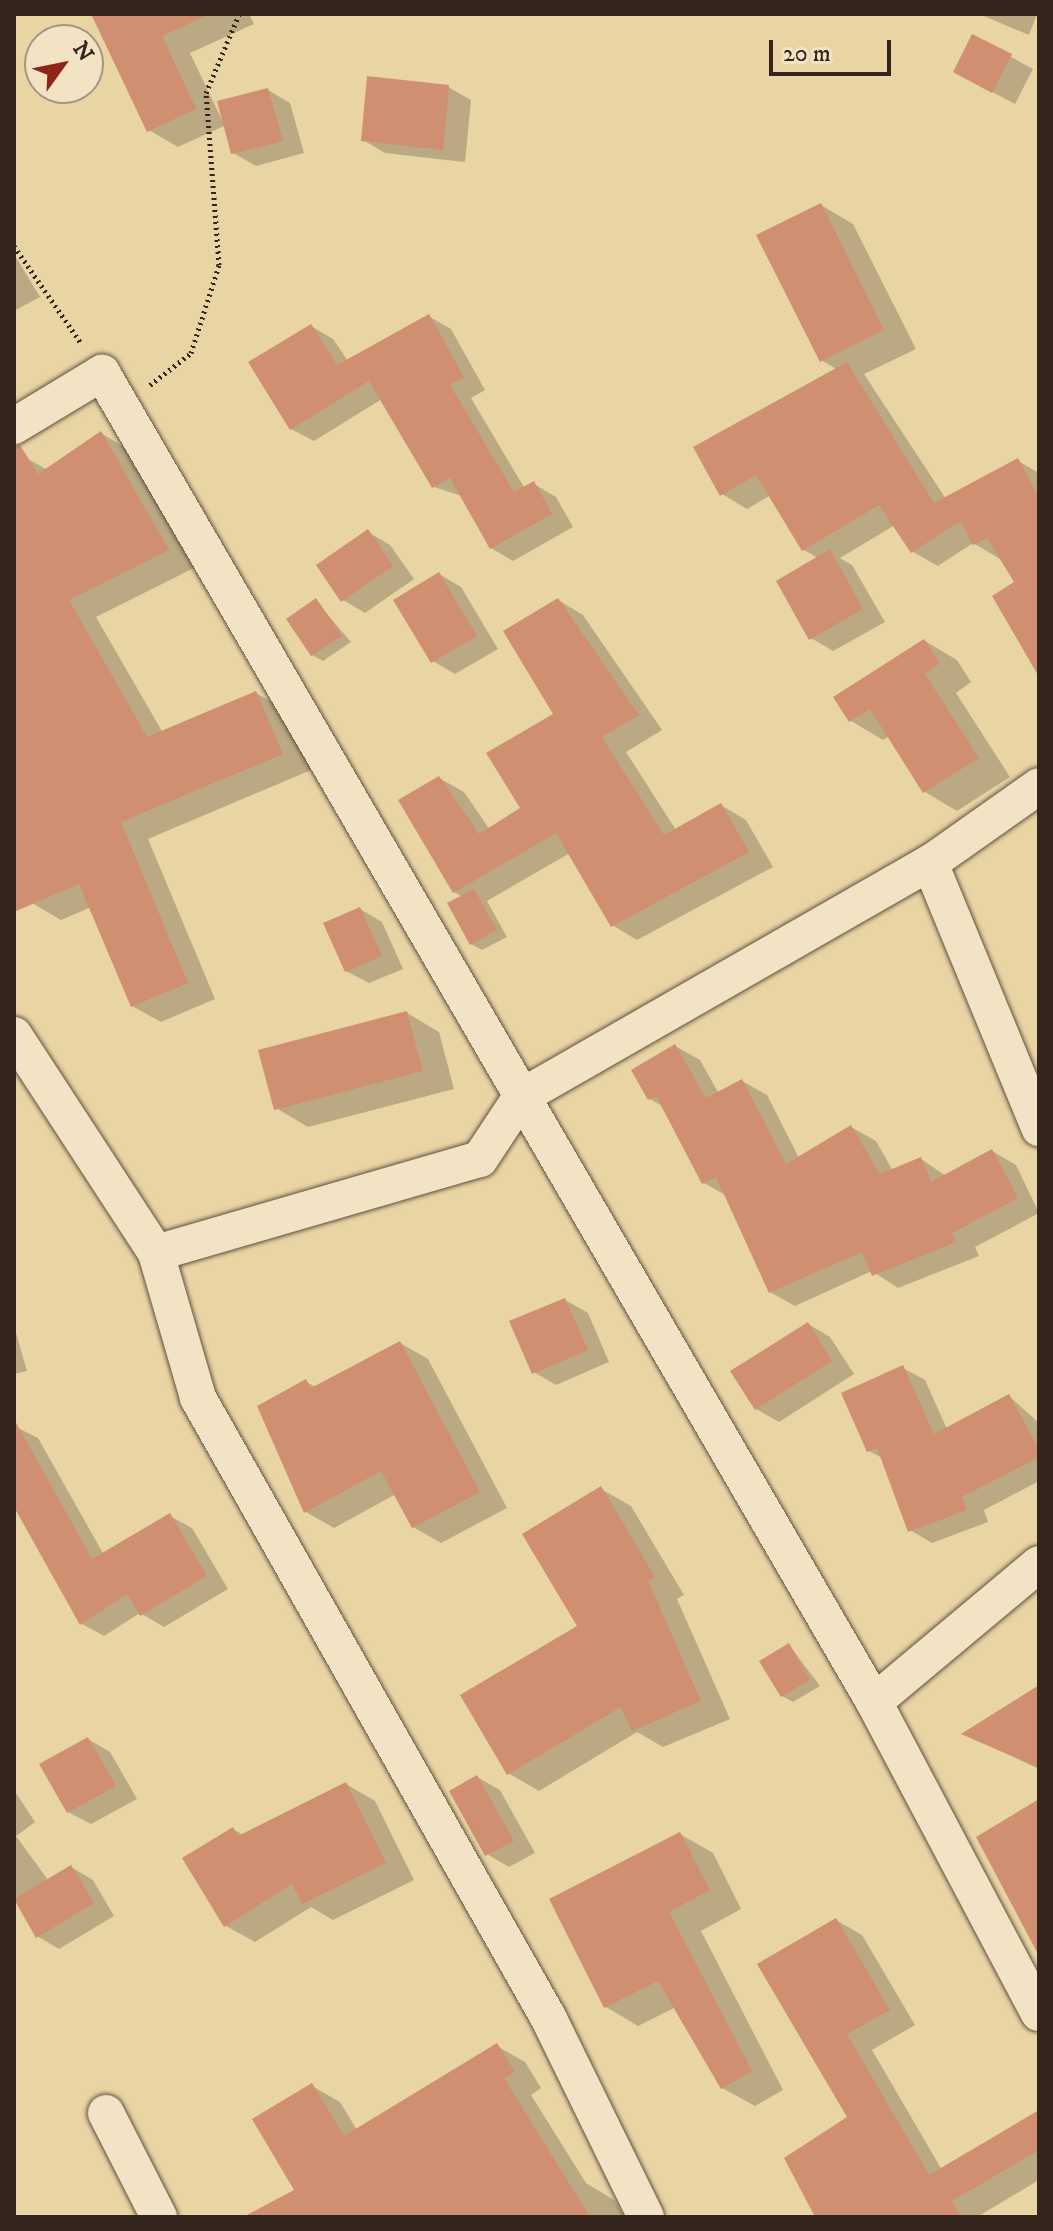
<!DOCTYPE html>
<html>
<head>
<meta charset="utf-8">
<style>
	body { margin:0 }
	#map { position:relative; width:1053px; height:2231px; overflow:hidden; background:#e9d4a4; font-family:"IM FELL DW Pica",serif }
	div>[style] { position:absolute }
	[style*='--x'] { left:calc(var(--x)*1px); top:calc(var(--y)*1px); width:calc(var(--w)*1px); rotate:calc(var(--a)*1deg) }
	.shadow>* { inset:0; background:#0003 }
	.building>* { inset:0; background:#d08f71 }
	.path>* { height:5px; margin-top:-2.5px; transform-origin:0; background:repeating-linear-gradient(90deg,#33251e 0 2px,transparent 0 6px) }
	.roads { filter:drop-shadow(0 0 2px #605140) drop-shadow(0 0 2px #605140) }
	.street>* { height:36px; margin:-18px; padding:0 18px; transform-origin:18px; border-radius:18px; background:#f1e3c4 }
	span { translate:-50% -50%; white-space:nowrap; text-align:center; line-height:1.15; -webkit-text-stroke:7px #f1e3c4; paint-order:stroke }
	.frame { position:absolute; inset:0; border:16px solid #33251e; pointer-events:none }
	.north { position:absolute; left:24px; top:24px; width:80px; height:80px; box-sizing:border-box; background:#f1e3c4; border:2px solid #a59782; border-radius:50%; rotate:57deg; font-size:22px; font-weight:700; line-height:32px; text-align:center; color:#33251e }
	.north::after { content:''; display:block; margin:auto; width:28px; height:36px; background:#8f2418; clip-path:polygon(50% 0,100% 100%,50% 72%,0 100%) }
	.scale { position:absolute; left:769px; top:40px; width:122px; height:36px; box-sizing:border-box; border:4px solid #33251e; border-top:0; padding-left:10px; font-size:24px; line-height:28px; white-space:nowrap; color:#33251e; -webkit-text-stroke:6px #f1e3c4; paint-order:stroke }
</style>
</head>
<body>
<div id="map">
	<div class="shadow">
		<div style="clip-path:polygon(94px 14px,249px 14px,254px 24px,190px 53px,222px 120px,268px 90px,290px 103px,304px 153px,256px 166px,233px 153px,226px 125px,178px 147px,149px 130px)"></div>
		<div style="clip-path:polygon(979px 14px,1037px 14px,1029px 35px)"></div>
		<div style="clip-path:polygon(973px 36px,1033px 69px,1015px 104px,977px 84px)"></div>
		<div style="clip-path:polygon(448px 87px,471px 100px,465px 162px,385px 153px,363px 140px)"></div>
		<div style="clip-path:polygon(821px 205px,853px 224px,916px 349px,864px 374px,946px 499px,1018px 461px,1039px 473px,1039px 673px,1017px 583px,1000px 559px,973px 543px,938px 566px,913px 552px,895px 525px,840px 558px,852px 565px,885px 622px,833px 651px,811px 638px,818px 558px,804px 550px,771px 495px,747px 509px,722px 494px,838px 370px,821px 360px)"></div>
		<div style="clip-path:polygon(14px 254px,40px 297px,14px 311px)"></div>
		<div style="clip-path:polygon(428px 316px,451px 329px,485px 390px,471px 398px,525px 489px,534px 484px,556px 497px,573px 527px,513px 561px,491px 548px,462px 496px,434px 487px,382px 399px,314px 441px,291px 429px,311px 326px,333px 339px,348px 361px)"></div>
		<div style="clip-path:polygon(101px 433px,129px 450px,196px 567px,96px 617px,163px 733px,256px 693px,284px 709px,311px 770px,148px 839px,215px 999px,161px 1022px,132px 1006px,91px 907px,61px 920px,32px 903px,14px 873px,14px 465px,26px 458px,48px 470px)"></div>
		<div style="clip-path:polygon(368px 532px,390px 545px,414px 579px,365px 613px,343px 600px)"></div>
		<div style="clip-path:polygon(439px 574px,461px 587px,498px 649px,455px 674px,433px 661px)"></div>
		<div style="clip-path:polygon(558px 600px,583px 615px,662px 730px,626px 752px,676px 830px,721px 805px,746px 820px,773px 867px,637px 940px,612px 925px,570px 853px,487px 901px,507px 937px,482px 950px,471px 944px,463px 897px,454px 892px,439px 778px,464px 792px,490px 830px,523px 808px,556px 714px)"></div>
		<div style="clip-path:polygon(316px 601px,351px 642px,323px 661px,312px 655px)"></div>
		<div style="clip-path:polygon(925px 641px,957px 660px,971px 682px,956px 693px,1010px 777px,957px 811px,925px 792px,889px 736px,883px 740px,851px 721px,835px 697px)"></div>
		<div style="clip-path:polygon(360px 909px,382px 922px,403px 969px,369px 983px,346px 971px)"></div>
		<div style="clip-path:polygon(407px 1013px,439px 1032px,454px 1089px,308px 1127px,276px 1108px)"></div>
		<div style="clip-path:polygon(675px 1046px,700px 1060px,719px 1094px,742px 1081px,767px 1095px,799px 1158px,851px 1127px,876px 1141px,893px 1171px,921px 1159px,946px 1176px,992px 1151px,1016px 1165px,1039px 1213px,975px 1247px,979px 1256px,898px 1288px,872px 1271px,795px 1306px,770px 1292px,727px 1196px,704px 1183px,664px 1107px,650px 1099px)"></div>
		<div style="clip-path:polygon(565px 1300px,588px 1313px,609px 1362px,556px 1385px,534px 1372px)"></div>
		<div style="clip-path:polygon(808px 1324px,830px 1337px,854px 1374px,779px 1422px,756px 1409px)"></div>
		<div style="clip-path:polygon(14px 1326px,27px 1371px,14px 1374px)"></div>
		<div style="clip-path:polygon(400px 1343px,428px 1359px,507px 1508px,441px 1543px,413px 1527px,396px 1494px,334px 1528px,306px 1512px,306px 1382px,316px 1387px)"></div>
		<div style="clip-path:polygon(903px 1368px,925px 1380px,947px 1429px,1009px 1396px,1039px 1423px,1039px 1481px,984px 1510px,988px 1522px,932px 1543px,910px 1530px,884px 1459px,869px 1451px)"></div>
		<div style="clip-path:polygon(14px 1426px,38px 1438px,104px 1555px,170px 1516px,192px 1528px,228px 1589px,164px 1627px,140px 1613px,104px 1636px,82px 1624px,14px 1503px)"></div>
		<div style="clip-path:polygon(601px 1489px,631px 1506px,684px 1595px,677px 1599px,730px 1719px,663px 1747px,637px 1732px,539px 1791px,508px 1773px,579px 1627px)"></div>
		<div style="clip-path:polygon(789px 1645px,820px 1686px,793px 1702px,782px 1696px)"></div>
		<div style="clip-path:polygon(1039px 1688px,1039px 1769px,965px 1734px)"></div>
		<div style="clip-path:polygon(88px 1739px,110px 1752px,137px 1799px,91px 1824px,68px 1812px)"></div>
		<div style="clip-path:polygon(477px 1777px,500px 1790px,535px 1853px,509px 1867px,487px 1854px)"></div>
		<div style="clip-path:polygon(346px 1784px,375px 1801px,414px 1880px,333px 1920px,311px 1907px,255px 1942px,226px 1926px,233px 1829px,243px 1835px)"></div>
		<div style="clip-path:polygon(14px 1790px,35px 1822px,16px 1836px,48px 1880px,71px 1867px,93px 1880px,114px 1916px,59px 1949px,37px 1936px,14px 1896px)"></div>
		<div style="clip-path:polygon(680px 1834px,713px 1853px,741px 1909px,701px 1931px,783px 2090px,755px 2106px,722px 2088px,676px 2007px,638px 2026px,606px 2007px)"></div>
		<div style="clip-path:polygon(836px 1920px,862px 1935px,915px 2025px,872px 2050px,942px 2170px,1039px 2112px,1039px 2180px,977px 2217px,817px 2217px,849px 2118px)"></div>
		<div style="clip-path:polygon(497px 2046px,525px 2062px,541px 2088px,531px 2095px,586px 2183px,614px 2200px,625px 2217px,269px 2217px,296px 2190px,312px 2086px,340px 2102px,357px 2130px)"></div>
	</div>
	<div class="building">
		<div style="clip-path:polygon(91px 14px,210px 14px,162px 36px,196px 109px,147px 132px)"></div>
		<div style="clip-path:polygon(972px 34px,1012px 54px,992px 93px,953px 72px)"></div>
		<div style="clip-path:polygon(367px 76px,449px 85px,443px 150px,361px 141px)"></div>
		<div style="clip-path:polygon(268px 88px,283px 141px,231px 154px,217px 101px)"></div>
		<div style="clip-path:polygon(821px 203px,884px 330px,820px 362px,756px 235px)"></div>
		<div style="clip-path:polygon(429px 314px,464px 377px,450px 385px,514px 492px,534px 481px,552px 514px,490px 549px,450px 478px,432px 488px,369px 381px,290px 430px,248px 362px,311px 324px,337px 365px)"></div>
		<div style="clip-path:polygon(847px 362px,934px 503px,1018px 458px,1039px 498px,1039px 677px,992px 596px,1014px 582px,987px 538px,973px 545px,960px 521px,911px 553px,879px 505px,802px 551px,756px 475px,720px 496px,693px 447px)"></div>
		<div style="clip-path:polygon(101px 431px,169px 550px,69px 600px,147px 737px,256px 691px,283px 754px,121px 822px,188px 983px,131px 1007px,79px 884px,14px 912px,14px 447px,20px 445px,38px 474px)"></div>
		<div style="clip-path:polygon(368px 529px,393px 566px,341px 602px,316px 565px)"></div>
		<div style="clip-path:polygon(830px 549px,863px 609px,809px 640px,776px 581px)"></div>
		<div style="clip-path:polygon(439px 572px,477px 636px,431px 663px,393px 600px)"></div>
		<div style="clip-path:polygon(316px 598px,342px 636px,311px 656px,286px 619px)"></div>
		<div style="clip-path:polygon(558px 598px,639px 715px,602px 737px,664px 835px,721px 803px,749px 852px,611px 927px,556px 833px,453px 893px,398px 800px,439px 776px,479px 834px,520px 808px,486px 753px,553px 714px,503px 631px)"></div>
		<div style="clip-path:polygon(924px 639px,940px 663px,925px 674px,979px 758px,923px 793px,870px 709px,849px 722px,833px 697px)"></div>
		<div style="clip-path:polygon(474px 889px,497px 930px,470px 945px,447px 903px)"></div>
		<div style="clip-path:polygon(360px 907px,382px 956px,345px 972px,323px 923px)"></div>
		<div style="clip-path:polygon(407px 1011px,423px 1071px,274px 1110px,258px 1050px)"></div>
		<div style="clip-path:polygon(675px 1044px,706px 1098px,742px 1079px,786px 1164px,851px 1125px,880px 1174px,921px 1157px,931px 1182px,992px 1149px,1018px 1198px,952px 1233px,956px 1242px,872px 1276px,862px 1252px,769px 1293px,716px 1177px,702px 1184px,656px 1096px,648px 1100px,631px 1070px)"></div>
		<div style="clip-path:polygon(565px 1298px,588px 1350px,532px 1374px,509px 1321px)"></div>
		<div style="clip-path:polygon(808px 1322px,832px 1361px,755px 1410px,730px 1371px)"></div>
		<div style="clip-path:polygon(400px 1341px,480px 1492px,412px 1528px,381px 1471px,304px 1513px,257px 1406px,306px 1379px,311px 1388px)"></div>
		<div style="clip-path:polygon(903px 1365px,934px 1434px,1009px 1394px,1039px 1450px,1039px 1457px,962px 1497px,967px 1510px,908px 1532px,877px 1448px,867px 1452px,841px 1393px)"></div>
		<div style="clip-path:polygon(14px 1419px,92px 1559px,170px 1513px,207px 1576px,140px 1616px,127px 1594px,80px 1625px,14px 1507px)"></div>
		<div style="clip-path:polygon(601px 1486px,655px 1577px,648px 1581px,701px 1701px,632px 1731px,621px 1707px,507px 1775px,460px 1695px,577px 1626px,522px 1534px)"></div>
		<div style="clip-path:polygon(789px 1643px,810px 1680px,781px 1697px,759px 1661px)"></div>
		<div style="clip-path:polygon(1039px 1685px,1039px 1768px,961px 1734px)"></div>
		<div style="clip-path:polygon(88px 1737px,116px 1786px,67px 1813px,39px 1764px)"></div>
		<div style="clip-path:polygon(477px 1775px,514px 1841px,485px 1856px,449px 1791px)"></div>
		<div style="clip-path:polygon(346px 1782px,386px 1863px,302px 1904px,292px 1884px,224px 1927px,182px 1858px,233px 1827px,238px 1836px)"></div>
		<div style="clip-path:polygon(1039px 1799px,1039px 1956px,976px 1837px)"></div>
		<div style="clip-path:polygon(680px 1832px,710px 1890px,669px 1912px,752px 2071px,721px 2089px,658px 1981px,604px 2008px,549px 1899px)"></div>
		<div style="clip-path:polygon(71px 1865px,94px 1903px,36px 1938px,14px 1899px)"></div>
		<div style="clip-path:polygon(836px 1918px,890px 2010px,847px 2034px,929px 2175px,1039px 2110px,1039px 2150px,952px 2201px,961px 2217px,815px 2217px,784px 2158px,847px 2117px,757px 1964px)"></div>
		<div style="clip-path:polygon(497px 2043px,515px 2072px,504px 2078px,590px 2217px,243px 2217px,294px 2190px,252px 2119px,312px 2083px,344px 2136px)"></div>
	</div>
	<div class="path">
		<div style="--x:14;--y:246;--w:118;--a:55.4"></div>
		<div style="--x:150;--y:385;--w:52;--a:-38"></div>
		<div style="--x:191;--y:353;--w:92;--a:-72.3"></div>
		<div style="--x:219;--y:265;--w:172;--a:-94.3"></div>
		<div style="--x:206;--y:93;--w:86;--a:-67.3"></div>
	</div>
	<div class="roads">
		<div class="street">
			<div style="--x:14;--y:426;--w:103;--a:-31.1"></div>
			<div style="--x:102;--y:373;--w:1537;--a:59.85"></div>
			<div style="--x:874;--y:1702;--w:352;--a:62.1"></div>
			<div style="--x:930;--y:863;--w:287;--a:67.6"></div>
			<div style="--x:14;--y:1035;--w:260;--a:56.9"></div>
			<div style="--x:156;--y:1253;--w:151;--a:73.8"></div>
			<div style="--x:198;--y:1398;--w:713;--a:60.52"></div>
			<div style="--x:549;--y:2019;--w:220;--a:63.9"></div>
			<div style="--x:156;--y:1253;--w:337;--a:-16.2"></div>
			<div style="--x:480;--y:1159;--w:74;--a:-56.5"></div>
			<div style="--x:521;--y:1097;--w:471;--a:-29.8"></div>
			<div style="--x:930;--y:863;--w:133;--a:-35.2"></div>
			<div style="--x:874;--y:1702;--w:215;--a:-39.9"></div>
			<div style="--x:106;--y:2113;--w:117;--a:63"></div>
		</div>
	</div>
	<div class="frame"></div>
	<div class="north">N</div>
	<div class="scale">20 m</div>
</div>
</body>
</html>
